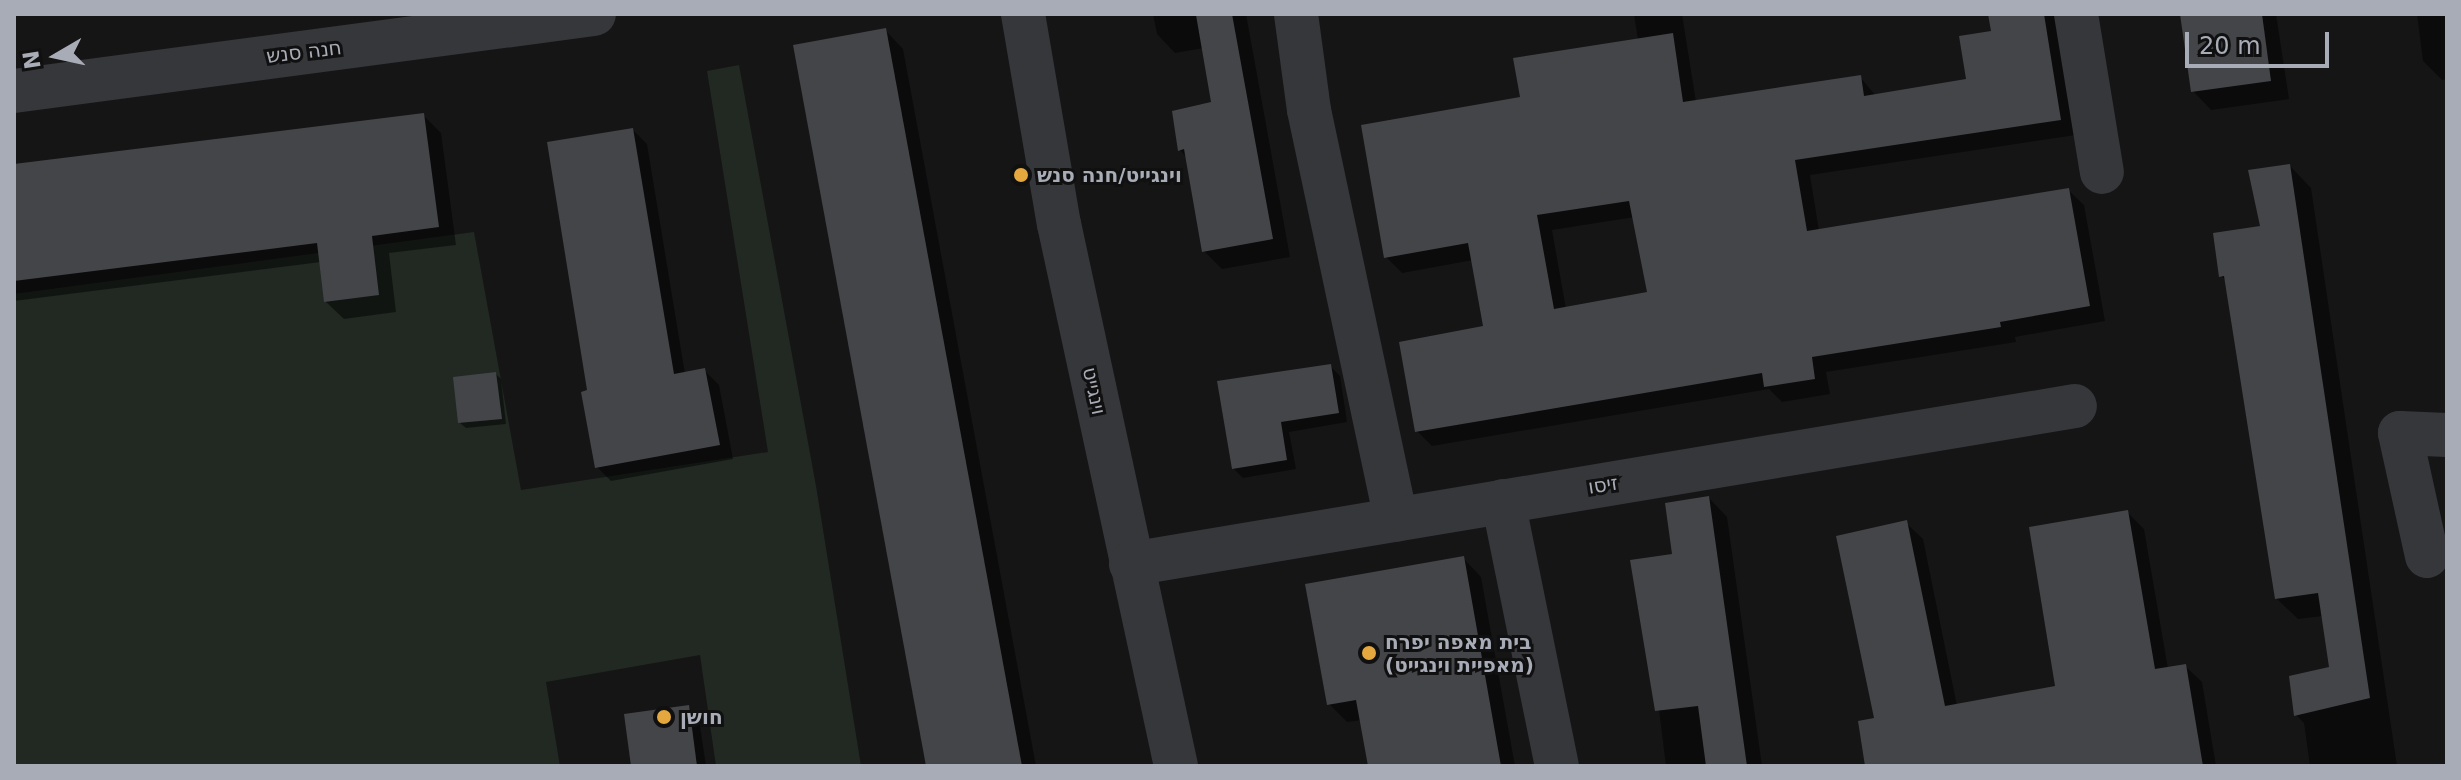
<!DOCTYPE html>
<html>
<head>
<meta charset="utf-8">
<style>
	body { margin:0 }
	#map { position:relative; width:2461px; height:780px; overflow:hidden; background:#151516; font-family:"DejaVu Sans","Noto Sans Hebrew",sans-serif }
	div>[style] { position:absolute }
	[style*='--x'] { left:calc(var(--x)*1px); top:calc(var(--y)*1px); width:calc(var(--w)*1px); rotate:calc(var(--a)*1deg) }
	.green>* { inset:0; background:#212922 }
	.shadow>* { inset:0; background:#0007 }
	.building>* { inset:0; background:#444549 }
	.minor>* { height:44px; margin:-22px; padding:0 22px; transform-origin:22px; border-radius:22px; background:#36373b }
	.dots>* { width:22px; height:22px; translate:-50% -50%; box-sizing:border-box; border:4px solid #101011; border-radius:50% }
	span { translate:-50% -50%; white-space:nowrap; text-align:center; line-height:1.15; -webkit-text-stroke:6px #101011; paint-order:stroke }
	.street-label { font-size:20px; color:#a8acb6 }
	.poi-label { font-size:20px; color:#a8acb6; font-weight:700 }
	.left { translate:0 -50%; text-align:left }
	.frame { position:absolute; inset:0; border:16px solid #a8acb6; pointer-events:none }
	.north { position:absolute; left:16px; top:16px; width:80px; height:80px; -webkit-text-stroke:6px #101011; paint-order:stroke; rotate:261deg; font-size:22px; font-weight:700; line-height:32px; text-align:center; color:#a8acb6 }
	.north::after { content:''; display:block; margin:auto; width:28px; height:36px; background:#a8acb6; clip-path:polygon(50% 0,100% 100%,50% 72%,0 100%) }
	.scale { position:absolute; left:2185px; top:32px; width:144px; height:36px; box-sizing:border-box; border:4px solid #a8acb6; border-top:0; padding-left:10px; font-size:24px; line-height:28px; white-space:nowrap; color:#a8acb6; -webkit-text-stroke:6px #101011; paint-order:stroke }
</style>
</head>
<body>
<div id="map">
	<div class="green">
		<div style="clip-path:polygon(739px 65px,816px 486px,861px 766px,716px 766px,700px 655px,546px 682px,560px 766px,14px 766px,14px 294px,474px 232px,521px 490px,768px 452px,707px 71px)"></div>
	</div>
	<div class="shadow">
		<div style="clip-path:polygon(1153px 14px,1246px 14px,1290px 257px,1222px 269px,1204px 251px,1187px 158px,1180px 150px,1214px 104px,1204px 48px,1175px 53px,1157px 34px)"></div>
		<div style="clip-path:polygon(evenodd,1634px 14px,1682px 14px,1696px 102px,1860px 77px,1876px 96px,1968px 81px,1993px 33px,1990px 14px,2056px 14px,2076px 135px,1810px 175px,1819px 231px,2068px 190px,2084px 205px,2105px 321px,2015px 337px,2016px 342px,1826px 372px,1830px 394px,1782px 402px,1769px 389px,1432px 446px,1417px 431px,1485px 328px,1473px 260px,1402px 273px,1386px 257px,1522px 99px,1638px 40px,1634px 14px,1635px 217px,1650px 294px,1566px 309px,1552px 230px,1635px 217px)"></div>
		<div style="clip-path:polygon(2182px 14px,2276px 14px,2289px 99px,2211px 110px,2193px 91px)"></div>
		<div style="clip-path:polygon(2417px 14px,2447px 14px,2447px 79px,2442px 80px,2423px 61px)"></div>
		<div style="clip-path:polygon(885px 30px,903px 49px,1036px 766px,928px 766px)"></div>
		<div style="clip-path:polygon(423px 115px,441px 133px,456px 245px,389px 253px,396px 312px,344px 319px,325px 301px,321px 262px,14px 301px,14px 166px)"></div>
		<div style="clip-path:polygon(633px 130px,647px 144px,685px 374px,705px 371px,719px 385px,733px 459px,611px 481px,597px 467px,590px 392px)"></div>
		<div style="clip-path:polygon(2290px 166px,2311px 188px,2397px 766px,2310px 766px,2304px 723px,2296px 715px,2331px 669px,2323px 616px,2298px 619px,2276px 598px,2227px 281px,2221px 276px,2262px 228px)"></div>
		<div style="clip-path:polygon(1330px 366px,1340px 376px,1347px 422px,1289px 432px,1296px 469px,1243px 478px,1233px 468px)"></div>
		<div style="clip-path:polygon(496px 374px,501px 379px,506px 424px,466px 428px,460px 423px)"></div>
		<div style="clip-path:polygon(1709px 498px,1727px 517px,1762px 766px,1666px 766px,1659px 710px,1675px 556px)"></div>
		<div style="clip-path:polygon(2127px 512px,2144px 529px,2168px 669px,2185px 666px,2202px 682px,2216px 766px,1867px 766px,1906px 523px,1923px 539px,1957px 706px,2058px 688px)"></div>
		<div style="clip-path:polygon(1463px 558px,1481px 577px,1515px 766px,1370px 766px,1362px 720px,1347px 722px,1329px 704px)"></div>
		<div style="clip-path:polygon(688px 707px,699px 719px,706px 766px,633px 766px)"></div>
	</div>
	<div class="building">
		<div style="clip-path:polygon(1232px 14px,1273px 239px,1202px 252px,1184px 149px,1178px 151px,1172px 111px,1211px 102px,1196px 15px)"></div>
		<div style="clip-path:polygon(evenodd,1988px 14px,2044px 14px,2061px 120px,1795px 160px,1807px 231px,2069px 188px,2090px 306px,2000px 322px,2001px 327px,1812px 357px,1815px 379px,1764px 387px,1762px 373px,1415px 432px,1399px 342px,1483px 326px,1468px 243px,1384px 258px,1361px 125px,1520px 97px,1513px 58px,1673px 33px,1683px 102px,1861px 75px,1864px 96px,1966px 79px,1959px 36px,1991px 31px,1988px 14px,1629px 201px,1647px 292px,1554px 309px,1537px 215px,1629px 201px)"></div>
		<div style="clip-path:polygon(2180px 14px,2262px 14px,2271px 81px,2191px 92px)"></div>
		<div style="clip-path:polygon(886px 28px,1022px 766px,926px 766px,793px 45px)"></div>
		<div style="clip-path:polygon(424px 113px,439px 227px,372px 236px,379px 295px,324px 302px,317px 243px,14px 281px,14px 164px)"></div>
		<div style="clip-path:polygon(633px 128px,674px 374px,705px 368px,720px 445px,595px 468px,581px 392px,587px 390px,547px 142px)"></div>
		<div style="clip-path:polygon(2290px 164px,2370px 698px,2294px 716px,2289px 676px,2329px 667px,2318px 593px,2275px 599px,2224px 276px,2219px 277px,2213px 233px,2260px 226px,2248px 170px)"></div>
		<div style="clip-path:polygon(1331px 364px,1339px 413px,1281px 422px,1287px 460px,1232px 469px,1217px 381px)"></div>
		<div style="clip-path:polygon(496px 372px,502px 419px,458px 423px,453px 377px)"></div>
		<div style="clip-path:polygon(1709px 496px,1747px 766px,1706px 766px,1698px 706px,1655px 711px,1630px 560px,1672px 554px,1665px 503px)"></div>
		<div style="clip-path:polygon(2128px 510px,2155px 669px,2186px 664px,2203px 766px,1865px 766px,1858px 721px,1874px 718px,1836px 536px,1907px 520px,1945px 706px,2055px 686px,2029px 527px)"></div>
		<div style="clip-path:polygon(1464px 556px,1501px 766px,1368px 766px,1356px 700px,1327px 705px,1305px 584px)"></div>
		<div style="clip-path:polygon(689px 705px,697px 766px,631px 766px,624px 714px)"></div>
	</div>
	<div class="minor">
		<div style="--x:1023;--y:14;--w:213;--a:80.3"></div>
		<div style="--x:1059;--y:224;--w:554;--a:77.82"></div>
		<div style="--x:1296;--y:14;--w:97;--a:82.3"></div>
		<div style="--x:1309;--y:110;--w:419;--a:78"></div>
		<div style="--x:2076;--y:14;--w:160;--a:80.7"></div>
		<div style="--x:14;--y:91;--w:585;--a:-7.56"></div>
		<div style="--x:1503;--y:501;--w:270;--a:78.5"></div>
		<div style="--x:2427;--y:556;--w:126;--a:-102.4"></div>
		<div style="--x:2400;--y:433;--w:47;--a:2.4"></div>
		<div style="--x:1131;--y:564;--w:957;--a:-9.5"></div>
	</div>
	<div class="dots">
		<div style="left:1021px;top:175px;background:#e4a83f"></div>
		<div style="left:1369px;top:653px;background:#e4a83f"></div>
		<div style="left:664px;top:717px;background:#e4a83f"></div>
	</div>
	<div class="street-label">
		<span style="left:304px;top:52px;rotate:-7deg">חנה סנש</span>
		<span style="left:1094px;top:391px;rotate:78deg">וינגייט</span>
		<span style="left:1603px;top:485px;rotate:-9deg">זיסו</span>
	</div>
	<div class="poi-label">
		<span class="left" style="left:1037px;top:175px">וינגייט/חנה סנש</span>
		<span class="left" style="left:1385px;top:654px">בית מאפה יפרח<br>(מאפיית וינגייט)</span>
		<span class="left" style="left:680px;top:717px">חושן</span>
	</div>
	<div class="frame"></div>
	<div class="north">N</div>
	<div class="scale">20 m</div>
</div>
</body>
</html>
